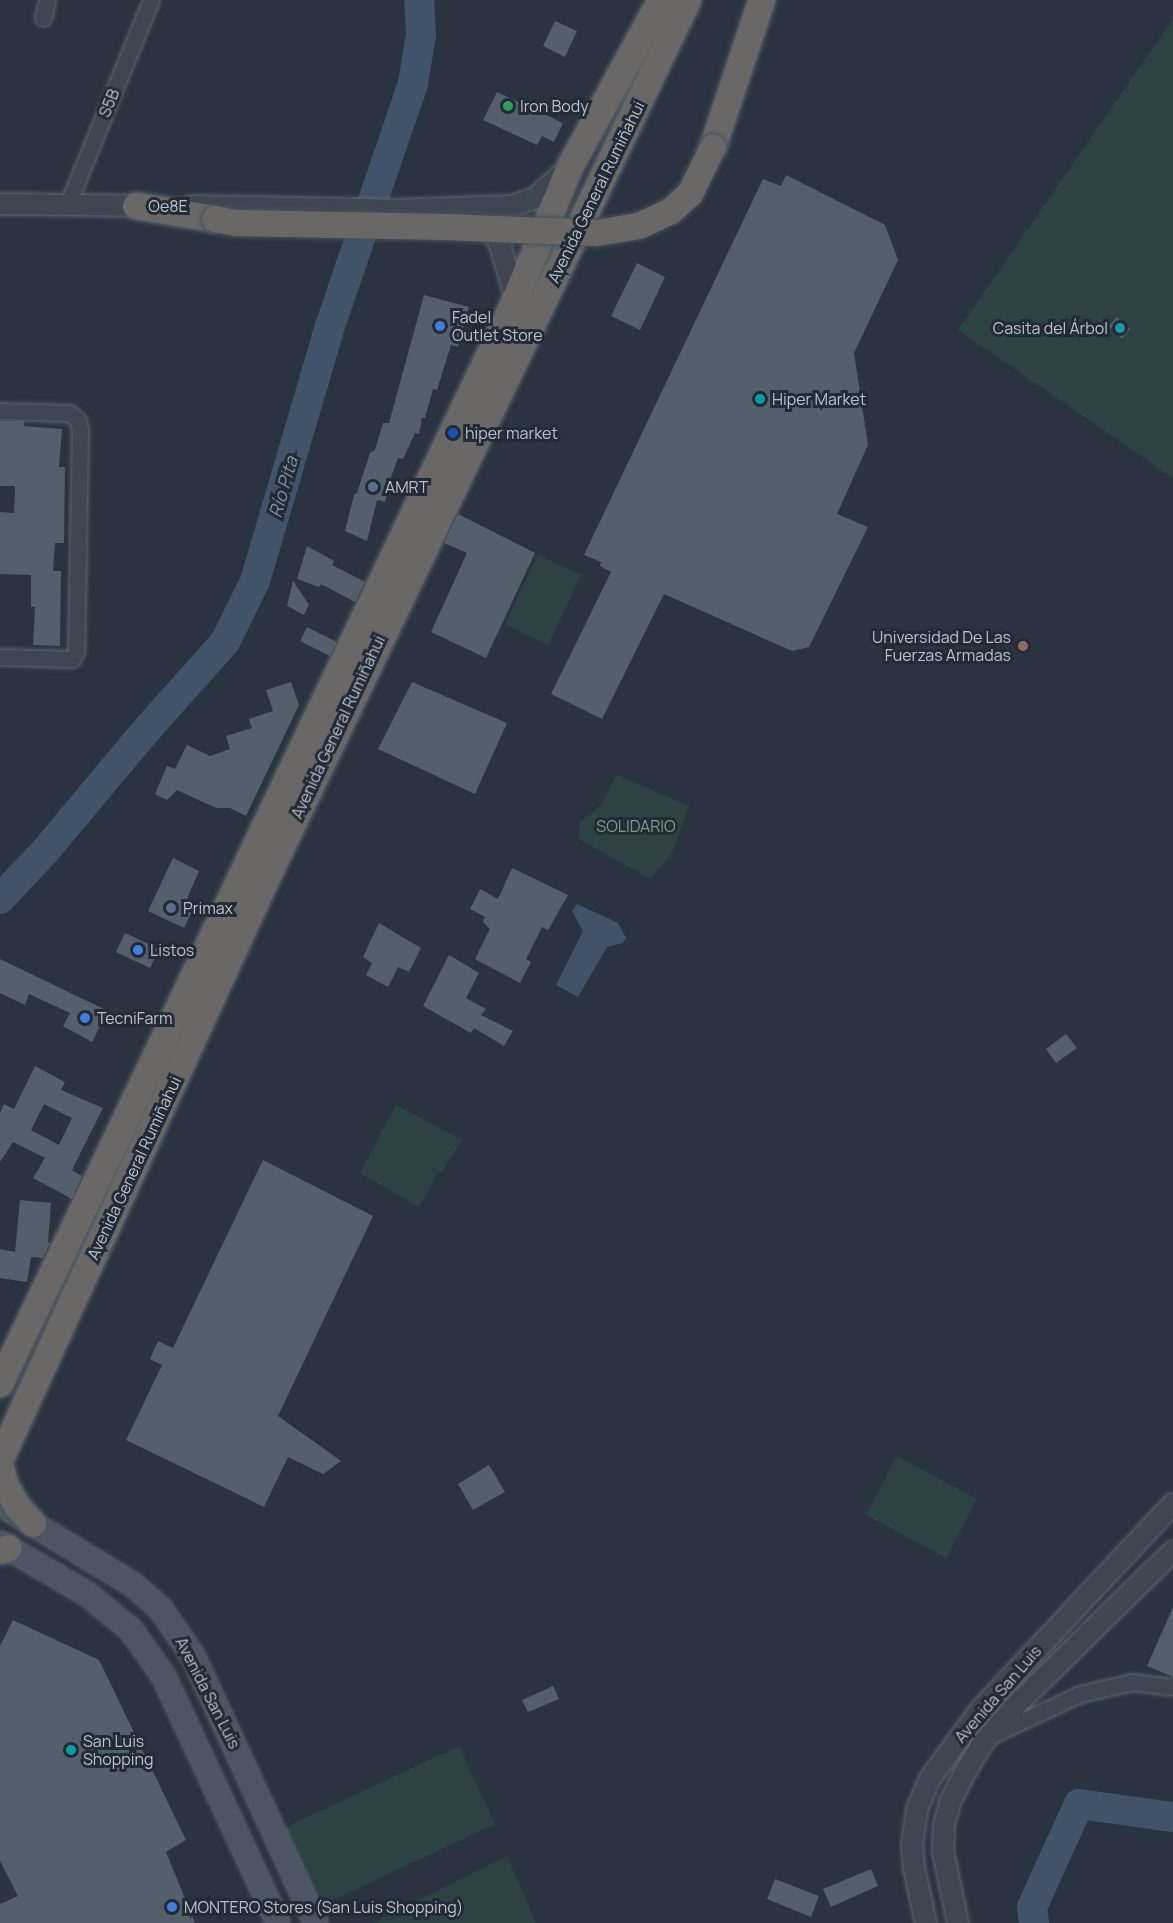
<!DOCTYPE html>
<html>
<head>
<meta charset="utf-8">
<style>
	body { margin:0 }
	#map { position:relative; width:1173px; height:1923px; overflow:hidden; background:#2a3441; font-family:Manrope,sans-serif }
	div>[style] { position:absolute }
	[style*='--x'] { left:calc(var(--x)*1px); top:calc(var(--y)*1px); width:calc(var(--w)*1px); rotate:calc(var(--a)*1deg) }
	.green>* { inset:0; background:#2d4243 }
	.water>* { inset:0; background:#415368 }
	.river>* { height:30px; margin:-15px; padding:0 15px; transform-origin:15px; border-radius:15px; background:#415368 }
	.building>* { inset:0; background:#535f6b }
	.roads { filter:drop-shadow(0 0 2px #5c646e) drop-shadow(0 0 2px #5c646e) }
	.minor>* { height:15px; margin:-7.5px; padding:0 7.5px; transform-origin:7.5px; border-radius:7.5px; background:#3e4651 }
	.tertiary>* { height:20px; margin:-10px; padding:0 10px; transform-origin:10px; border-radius:10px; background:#3e4651 }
	.secondary>* { height:22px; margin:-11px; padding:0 11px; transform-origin:11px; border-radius:11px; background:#4c5663 }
	.trunk>* { height:26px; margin:-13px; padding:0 13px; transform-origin:13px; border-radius:13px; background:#696866 }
	.bridges { filter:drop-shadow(0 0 2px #48515b) drop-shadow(0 0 2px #48515b) }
	.trunk-bridge>* { height:26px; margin:-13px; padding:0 13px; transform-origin:13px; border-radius:13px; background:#696866 }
	.dots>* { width:16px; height:16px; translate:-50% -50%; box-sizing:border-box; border:3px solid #222b36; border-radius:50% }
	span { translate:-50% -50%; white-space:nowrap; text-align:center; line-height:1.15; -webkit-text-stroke:6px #222b36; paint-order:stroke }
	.street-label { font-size:16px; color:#bbc1cb }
	.poi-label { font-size:16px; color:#bbc1cb }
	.left { translate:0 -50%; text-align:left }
	.right { translate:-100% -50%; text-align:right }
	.park-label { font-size:16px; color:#7b9e82 }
	.water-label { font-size:18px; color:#7f93aa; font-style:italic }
</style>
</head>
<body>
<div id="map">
	<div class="green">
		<div style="clip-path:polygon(1173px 19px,1173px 478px,958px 330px)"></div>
		<div style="clip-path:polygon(538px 555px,581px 575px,548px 645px,505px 624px)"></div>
		<div style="clip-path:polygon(617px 775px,689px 806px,672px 853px,650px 879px,579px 839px,579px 823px,600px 806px)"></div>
		<div style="clip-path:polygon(396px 1105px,462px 1140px,441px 1173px,426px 1165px,438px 1173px,419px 1207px,360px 1173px)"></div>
		<div style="clip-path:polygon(897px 1456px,977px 1499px,946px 1558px,866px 1515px)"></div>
		<div style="clip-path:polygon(459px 1746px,495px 1824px,320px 1906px,284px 1828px)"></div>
		<div style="clip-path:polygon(507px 1856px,536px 1923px,373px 1923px)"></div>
	</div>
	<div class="water">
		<div style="clip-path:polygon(577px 904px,618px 923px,626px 938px,623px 943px,607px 947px,578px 997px,556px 985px,583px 931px,572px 911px)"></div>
	</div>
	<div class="river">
		<div style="--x:0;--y:899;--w:67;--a:-46.8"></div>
		<div style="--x:46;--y:850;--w:160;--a:-50.1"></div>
		<div style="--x:149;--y:727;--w:114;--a:-48.2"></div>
		<div style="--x:225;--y:642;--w:68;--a:-63.8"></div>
		<div style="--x:255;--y:581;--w:266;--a:-73.6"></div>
		<div style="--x:330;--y:326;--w:257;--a:-71.1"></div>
		<div style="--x:413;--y:83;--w:49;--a:-80.5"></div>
		<div style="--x:421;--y:35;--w:35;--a:-93"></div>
		<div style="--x:1034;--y:1923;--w:16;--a:-97"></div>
		<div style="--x:1032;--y:1907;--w:113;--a:-65.5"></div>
		<div style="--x:1079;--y:1804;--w:95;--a:7.9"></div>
	</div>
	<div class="building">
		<div style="clip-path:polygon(555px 21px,577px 31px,565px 57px,543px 46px)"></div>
		<div style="clip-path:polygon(497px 92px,563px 123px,554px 142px,542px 136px,537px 145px,483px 120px)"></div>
		<div style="clip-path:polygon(786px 175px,885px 225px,898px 260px,854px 353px,868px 445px,837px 514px,868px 527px,809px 647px,792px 651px,664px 594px,602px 719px,551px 694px,611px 572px,600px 566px,601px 562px,584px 555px,763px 179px,781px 186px)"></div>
		<div style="clip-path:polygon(637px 263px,665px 277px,640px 330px,611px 316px)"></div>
		<div style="clip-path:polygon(424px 295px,469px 307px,458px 347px,451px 345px,437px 390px,433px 389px,425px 418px,422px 418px,419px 434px,415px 433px,403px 459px,398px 458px,387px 488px,389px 489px,385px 502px,377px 500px,367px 541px,345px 531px,354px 495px,357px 493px,370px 453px,375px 450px,383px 423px,389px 423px)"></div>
		<div style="clip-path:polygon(1117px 317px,1130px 329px,1122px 339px,1109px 326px)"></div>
		<div style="clip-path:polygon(0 421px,24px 421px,24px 426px,62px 429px,59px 467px,65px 467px,64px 543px,55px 543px,53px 571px,61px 571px,60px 646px,33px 645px,35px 607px,31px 607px,31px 575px,0 574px,0 512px,14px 513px,15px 486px,0 486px)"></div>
		<div style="clip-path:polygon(458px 514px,535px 553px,486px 658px,431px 632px,467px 553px,444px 543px)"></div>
		<div style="clip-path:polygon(307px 546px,334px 561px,332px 565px,365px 582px,355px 602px,321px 584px,319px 587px,297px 579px)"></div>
		<div style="clip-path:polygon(293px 581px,309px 605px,304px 615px,287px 606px)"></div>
		<div style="clip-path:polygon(307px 627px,337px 642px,330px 656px,300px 641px)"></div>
		<div style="clip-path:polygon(291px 682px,299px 705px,246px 816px,230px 808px,216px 808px,177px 790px,167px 800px,155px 794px,167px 766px,175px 769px,187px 745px,210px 756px,230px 749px,226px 736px,252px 728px,249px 719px,273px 711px,266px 690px)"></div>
		<div style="clip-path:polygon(412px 682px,507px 723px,475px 794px,378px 749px)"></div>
		<div style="clip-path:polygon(173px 858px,199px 871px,186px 901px,195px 905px,184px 928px,148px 911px)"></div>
		<div style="clip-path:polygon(512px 868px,568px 895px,548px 930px,542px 927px,526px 959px,531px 962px,520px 983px,475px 959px,490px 929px,483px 922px,485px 917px,470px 909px,480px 889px,498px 899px)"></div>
		<div style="clip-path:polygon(379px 923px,421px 948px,409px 972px,398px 967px,388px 987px,366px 975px,372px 963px,363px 957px)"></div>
		<div style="clip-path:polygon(125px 933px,159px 949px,150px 968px,116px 952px)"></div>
		<div style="clip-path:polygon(449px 955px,479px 973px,466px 998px,486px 1009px,481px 1015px,513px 1031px,504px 1046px,474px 1028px,471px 1033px,423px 1006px)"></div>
		<div style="clip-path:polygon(0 959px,108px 1011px,92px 1042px,63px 1026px,70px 1013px,29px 994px,25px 1005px,0 993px)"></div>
		<div style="clip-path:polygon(1066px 1034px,1077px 1048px,1056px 1063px,1046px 1049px)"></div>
		<div style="clip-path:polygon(evenodd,35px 1066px,65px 1082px,61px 1090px,103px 1108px,72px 1170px,82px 1176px,72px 1199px,33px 1178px,45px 1158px,13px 1142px,0 1162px,0 1113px,4px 1104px,14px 1109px,35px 1066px,44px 1104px,72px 1118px,59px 1145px,31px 1130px,44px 1104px)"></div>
		<div style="clip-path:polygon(263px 1160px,373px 1216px,278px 1416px,341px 1461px,323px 1474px,288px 1457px,264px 1507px,126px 1440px,162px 1365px,150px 1359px,158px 1341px,173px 1348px)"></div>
		<div style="clip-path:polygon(20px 1200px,51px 1203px,48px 1243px,50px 1243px,43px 1258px,31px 1257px,27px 1282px,0 1278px,0 1249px,15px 1252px)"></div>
		<div style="clip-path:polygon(489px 1465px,505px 1492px,473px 1510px,458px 1484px)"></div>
		<div style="clip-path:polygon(1173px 1607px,1173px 1677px,1147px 1666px)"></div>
		<div style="clip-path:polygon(13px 1620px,99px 1660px,186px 1840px,166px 1852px,195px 1923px,0 1923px,0 1904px,18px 1896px,0 1861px,0 1646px)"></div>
		<div style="clip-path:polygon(553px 1686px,559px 1699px,528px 1712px,522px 1700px)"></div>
		<div style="clip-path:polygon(871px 1869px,878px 1886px,831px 1907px,823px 1889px)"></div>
		<div style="clip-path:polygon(775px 1879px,819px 1896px,811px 1917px,767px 1899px)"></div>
	</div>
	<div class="roads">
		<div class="minor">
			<div style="--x:43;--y:18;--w:18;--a:-77"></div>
			<div style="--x:67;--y:206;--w:222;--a:-67.8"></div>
			<div style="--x:0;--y:411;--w:69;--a:1.7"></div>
			<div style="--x:69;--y:413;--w:11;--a:38"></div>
			<div style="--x:78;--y:420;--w:11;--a:80"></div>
			<div style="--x:80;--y:431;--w:221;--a:91"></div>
			<div style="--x:76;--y:652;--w:8;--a:120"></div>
			<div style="--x:72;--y:659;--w:72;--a:-178.4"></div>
			<div style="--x:992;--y:1735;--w:97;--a:-25"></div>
			<div style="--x:1080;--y:1694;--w:53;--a:-13"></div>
			<div style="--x:1132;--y:1682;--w:41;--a:7"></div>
		</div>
		<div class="tertiary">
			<div style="--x:0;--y:204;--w:150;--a:0.8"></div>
			<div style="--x:192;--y:206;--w:201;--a:1.1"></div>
			<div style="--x:393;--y:210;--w:119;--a:-1.9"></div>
			<div style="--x:512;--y:206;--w:24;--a:-19"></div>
			<div style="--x:535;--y:198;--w:43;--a:-41.2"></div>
			<div style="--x:485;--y:219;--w:30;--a:60"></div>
			<div style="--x:500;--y:245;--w:56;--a:73.5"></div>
			<div style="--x:926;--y:1923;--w:56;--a:-102.3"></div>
			<div style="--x:914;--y:1868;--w:23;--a:-95"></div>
			<div style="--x:912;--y:1845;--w:35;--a:-82"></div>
			<div style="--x:917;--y:1810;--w:32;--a:-68"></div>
			<div style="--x:929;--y:1780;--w:88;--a:-53.8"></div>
			<div style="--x:981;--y:1709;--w:281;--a:-46.9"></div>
			<div style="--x:958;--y:1923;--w:74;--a:-101.8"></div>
			<div style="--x:943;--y:1851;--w:26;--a:-88"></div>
			<div style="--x:944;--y:1825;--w:24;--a:-75"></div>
			<div style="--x:950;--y:1802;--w:31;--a:-63"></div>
			<div style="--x:964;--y:1774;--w:35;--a:-59"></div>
			<div style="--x:982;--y:1744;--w:53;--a:-48.8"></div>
			<div style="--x:1017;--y:1704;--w:219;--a:-44.4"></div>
		</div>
		<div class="secondary">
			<div style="--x:0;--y:1504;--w:154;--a:31.2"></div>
			<div style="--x:132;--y:1584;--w:37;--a:41"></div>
			<div style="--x:160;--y:1608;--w:58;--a:55.5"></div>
			<div style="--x:193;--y:1656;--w:294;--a:65.3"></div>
			<div style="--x:0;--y:1543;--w:101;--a:30.4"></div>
			<div style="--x:87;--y:1594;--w:57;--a:39.3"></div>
			<div style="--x:131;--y:1630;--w:55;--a:54.6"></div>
			<div style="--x:163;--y:1675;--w:273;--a:65.1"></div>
		</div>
		<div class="trunk">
			<div style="--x:713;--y:147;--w:155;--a:-71.6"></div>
			<div style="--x:136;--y:206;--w:80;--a:9.3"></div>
			<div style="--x:0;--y:1384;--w:1189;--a:-64.56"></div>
			<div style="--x:511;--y:310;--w:155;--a:-67.6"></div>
			<div style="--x:570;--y:167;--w:190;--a:-61.4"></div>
			<div style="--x:0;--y:1460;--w:634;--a:-65.38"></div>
			<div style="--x:264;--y:884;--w:980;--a:-64.38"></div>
			<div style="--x:0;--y:1464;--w:22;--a:77"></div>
			<div style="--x:5;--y:1485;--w:24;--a:60"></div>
			<div style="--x:17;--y:1506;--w:24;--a:48"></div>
			<div style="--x:0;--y:1551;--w:9;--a:-18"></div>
		</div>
	</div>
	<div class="bridges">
		<div class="trunk-bridge">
			<div style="--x:215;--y:219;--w:21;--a:11"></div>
			<div style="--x:236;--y:223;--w:210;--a:1.1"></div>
			<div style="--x:446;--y:227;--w:151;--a:2.3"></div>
			<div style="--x:597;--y:233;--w:43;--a:-9.5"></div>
			<div style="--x:639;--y:226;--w:35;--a:-25"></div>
			<div style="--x:671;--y:211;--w:25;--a:-42"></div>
			<div style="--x:690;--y:194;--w:52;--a:-63.9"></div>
		</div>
	</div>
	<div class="dots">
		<div style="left:508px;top:106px;background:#2e9e5b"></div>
		<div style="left:440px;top:326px;background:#3f7fe0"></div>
		<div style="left:1120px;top:328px;background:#0f9aa8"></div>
		<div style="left:760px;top:399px;background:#0f9aa8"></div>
		<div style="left:453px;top:433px;background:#1a4fb4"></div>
		<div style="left:373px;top:487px;background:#5c6f8a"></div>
		<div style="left:1023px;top:646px;background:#8d6e63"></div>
		<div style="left:171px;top:908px;background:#5c6f8a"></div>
		<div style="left:138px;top:950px;background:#3f7fe0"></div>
		<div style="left:85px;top:1018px;background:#3f7fe0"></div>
		<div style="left:71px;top:1750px;background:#0f9aa8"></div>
		<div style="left:172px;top:1907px;background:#3f7fe0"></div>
	</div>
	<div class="street-label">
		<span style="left:109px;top:103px;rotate:-68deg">S5B</span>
		<span style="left:596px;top:192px;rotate:-64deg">Avenida General Rumiñahui</span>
		<span style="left:168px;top:206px">Oe8E</span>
		<span style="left:338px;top:727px;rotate:-65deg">Avenida General Rumiñahui</span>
		<span style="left:134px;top:1168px;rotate:-65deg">Avenida General Rumiñahui</span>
		<span style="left:208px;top:1693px;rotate:63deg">Avenida San Luis</span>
		<span style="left:998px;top:1694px;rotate:-49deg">Avenida San Luis</span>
	</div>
	<div class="poi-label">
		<span class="left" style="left:520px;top:106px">Iron Body</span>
		<span class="left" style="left:452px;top:326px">Fadel<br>Outlet Store</span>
		<span class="right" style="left:1108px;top:328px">Casita del Árbol</span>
		<span class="left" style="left:772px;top:399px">Hiper Market</span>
		<span class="left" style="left:465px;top:433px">hiper market</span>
		<span class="left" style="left:385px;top:487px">AMRT</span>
		<span class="right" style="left:1011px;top:646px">Universidad De Las<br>Fuerzas Armadas</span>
		<span class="left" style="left:183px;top:908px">Primax</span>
		<span class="left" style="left:150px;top:950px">Listos</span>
		<span class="left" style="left:97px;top:1018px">TecniFarm</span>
		<span class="left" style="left:83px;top:1750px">San Luis<br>Shopping</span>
		<span class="left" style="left:184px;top:1907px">MONTERO Stores (San Luis Shopping)</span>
	</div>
	<div class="park-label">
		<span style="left:636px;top:826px">SOLIDARIO</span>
	</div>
	<div class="water-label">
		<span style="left:283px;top:487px;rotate:-74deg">Río Pita</span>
	</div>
</div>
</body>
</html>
